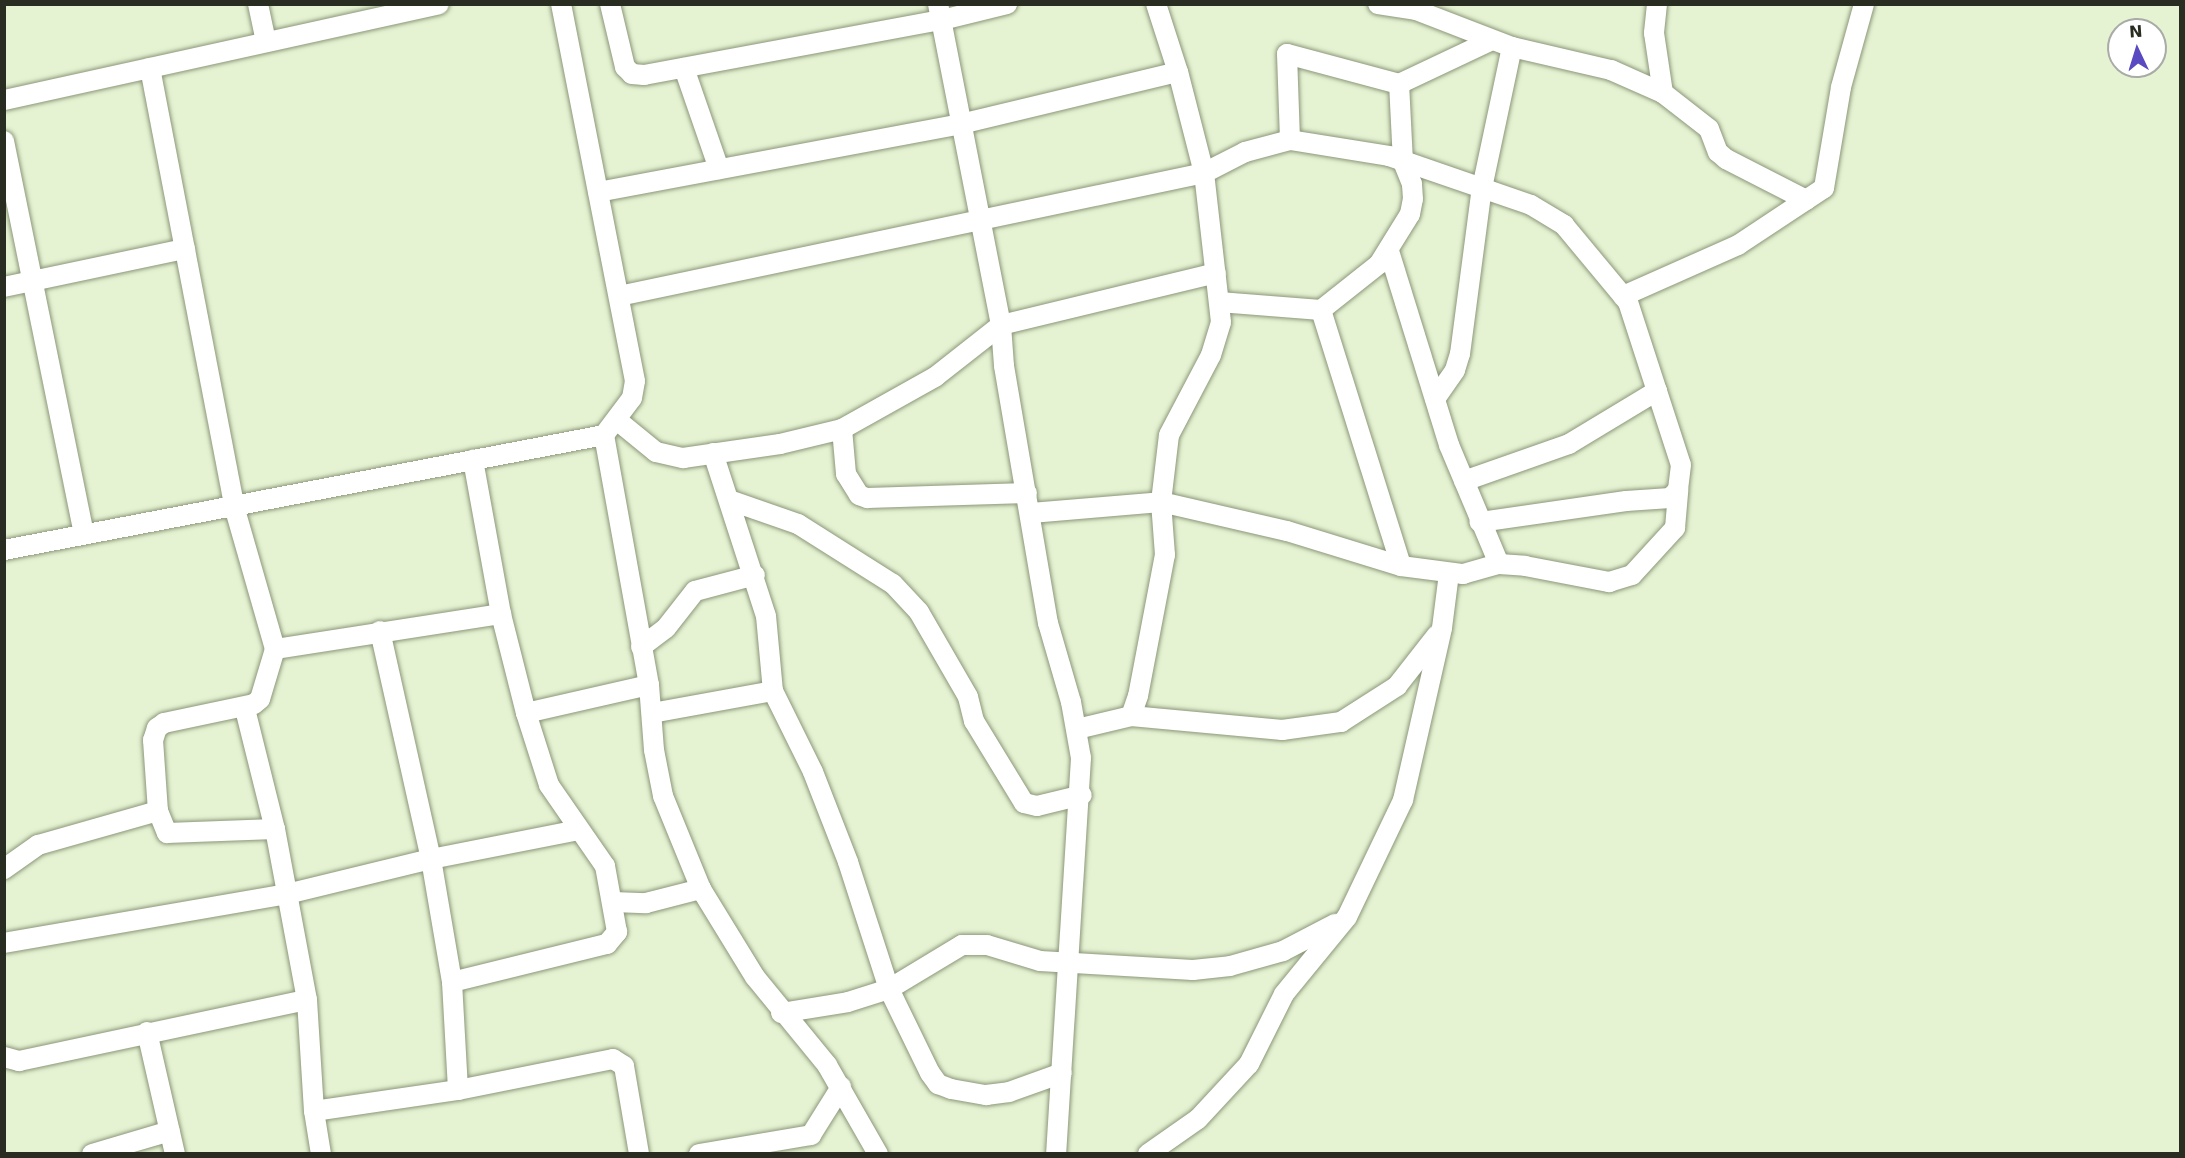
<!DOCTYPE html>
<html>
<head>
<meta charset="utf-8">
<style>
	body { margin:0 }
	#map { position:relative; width:2185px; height:1158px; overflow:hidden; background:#e6f3d3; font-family:"DejaVu Sans",sans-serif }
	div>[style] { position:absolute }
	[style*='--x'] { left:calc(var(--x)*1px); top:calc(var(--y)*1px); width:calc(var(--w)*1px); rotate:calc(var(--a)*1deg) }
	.roads { filter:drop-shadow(0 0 2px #8b9779) drop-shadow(0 0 2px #8b9779) }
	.street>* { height:20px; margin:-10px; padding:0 10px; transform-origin:10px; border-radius:10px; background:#fff }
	span { translate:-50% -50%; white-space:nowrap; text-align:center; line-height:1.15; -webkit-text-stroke:6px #fff; paint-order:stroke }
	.frame { position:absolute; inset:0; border:6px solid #292d21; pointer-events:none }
	.north { position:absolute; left:2107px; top:18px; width:60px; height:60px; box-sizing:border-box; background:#fff; border:2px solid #a9aba6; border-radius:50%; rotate:356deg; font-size:16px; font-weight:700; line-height:24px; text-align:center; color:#292d21 }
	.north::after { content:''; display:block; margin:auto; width:21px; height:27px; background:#594ac2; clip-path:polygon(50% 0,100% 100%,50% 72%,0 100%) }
</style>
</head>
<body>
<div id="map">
	<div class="roads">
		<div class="street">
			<div style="--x:258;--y:4;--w:38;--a:78"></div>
			<div style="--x:610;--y:4;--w:65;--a:76.6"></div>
			<div style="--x:625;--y:67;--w:10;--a:45"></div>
			<div style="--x:632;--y:74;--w:12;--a:5"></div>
			<div style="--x:644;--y:75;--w:303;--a:-10.5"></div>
			<div style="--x:942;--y:20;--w:67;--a:-13.8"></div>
			<div style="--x:938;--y:4;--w:327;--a:78.9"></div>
			<div style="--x:1001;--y:325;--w:41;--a:85.8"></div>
			<div style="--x:1004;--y:366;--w:261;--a:80.3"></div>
			<div style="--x:1048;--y:623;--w:82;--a:73.8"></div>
			<div style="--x:1071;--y:702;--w:57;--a:79.9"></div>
			<div style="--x:1081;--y:758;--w:397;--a:93.6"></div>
			<div style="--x:1378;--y:4;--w:38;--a:9"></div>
			<div style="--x:1416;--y:10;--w:103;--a:21.1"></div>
			<div style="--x:1512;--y:47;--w:102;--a:13.1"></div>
			<div style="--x:1611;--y:70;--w:57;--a:23.9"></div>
			<div style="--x:1663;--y:93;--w:58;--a:38"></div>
			<div style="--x:1709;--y:129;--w:25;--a:69"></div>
			<div style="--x:1718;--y:152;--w:11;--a:41"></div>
			<div style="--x:1726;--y:159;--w:90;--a:27.1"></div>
			<div style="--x:1657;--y:4;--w:29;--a:96"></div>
			<div style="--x:1654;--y:33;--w:61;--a:81.5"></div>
			<div style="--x:150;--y:68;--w:446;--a:79.1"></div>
			<div style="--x:234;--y:506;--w:149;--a:74"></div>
			<div style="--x:275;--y:649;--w:229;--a:-8.8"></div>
			<div style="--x:684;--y:68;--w:107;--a:70.9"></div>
			<div style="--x:4;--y:100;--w:445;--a:-12.4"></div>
			<div style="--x:1290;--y:140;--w:86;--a:-92"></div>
			<div style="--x:1287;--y:54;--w:116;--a:15"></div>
			<div style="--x:1399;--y:84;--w:103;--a:-25.3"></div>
			<div style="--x:4;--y:141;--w:401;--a:78.5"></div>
			<div style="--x:598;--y:192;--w:369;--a:-10.6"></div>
			<div style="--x:961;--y:124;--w:223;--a:-13.5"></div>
			<div style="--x:1389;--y:251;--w:203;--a:72.8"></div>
			<div style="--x:1449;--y:445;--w:129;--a:67.2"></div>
			<div style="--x:4;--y:287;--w:185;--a:-11.9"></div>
			<div style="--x:619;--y:296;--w:598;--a:-11.87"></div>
			<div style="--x:1204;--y:173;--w:46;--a:-27.1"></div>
			<div style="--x:1245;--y:152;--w:47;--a:-14.9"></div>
			<div style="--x:1290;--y:140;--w:100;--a:9.2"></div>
			<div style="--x:1389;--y:156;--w:150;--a:19"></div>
			<div style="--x:1531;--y:205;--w:39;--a:31"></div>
			<div style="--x:1564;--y:225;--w:100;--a:50.3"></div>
			<div style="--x:1628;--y:302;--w:171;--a:72"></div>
			<div style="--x:1681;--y:465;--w:25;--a:97"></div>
			<div style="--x:1678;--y:490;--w:11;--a:135"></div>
			<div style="--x:1670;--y:498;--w:44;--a:176.1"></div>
			<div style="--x:1626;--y:501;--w:148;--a:171.8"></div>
			<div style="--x:1623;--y:296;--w:126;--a:-23.9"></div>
			<div style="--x:1738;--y:245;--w:103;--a:-33.5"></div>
			<div style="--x:1824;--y:188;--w:102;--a:-80.4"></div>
			<div style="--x:1841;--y:87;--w:86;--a:-74.5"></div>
			<div style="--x:1219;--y:302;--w:102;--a:4.5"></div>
			<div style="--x:1321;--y:310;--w:74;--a:-38.4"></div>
			<div style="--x:1379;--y:264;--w:59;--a:-58.2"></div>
			<div style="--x:1410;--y:214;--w:15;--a:-79"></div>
			<div style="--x:1413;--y:199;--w:15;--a:-94"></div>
			<div style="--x:1412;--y:184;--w:24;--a:-112"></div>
			<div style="--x:1403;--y:162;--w:78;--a:-92.9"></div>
			<div style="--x:1321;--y:310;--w:268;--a:72.6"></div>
			<div style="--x:1435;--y:399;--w:35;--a:-55"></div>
			<div style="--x:1455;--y:370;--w:17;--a:-73"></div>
			<div style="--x:1460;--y:354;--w:167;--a:-82.5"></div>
			<div style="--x:1482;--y:188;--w:144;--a:-78"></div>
			<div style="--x:618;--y:421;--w:49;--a:39.2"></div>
			<div style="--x:656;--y:452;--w:28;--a:13"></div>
			<div style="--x:683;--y:458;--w:98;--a:-8.2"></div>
			<div style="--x:780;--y:444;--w:64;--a:-13.6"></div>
			<div style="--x:842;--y:429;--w:107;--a:-29.2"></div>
			<div style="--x:935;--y:377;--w:84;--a:-38.2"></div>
			<div style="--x:1001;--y:325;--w:221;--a:-13.6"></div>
			<div style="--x:842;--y:429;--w:45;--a:84.9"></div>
			<div style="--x:846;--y:474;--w:25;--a:58"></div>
			<div style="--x:859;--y:495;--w:9;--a:21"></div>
			<div style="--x:867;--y:498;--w:160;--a:-1.8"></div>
			<div style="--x:604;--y:435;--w:254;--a:79.8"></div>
			<div style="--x:649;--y:685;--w:65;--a:85.6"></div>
			<div style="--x:654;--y:750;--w:47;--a:78.9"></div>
			<div style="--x:663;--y:796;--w:100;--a:67.8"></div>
			<div style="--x:701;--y:889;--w:103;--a:58.5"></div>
			<div style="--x:755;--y:977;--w:114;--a:50.7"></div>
			<div style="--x:827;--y:1065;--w:103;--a:60.2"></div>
			<div style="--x:713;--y:453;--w:171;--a:72"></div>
			<div style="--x:766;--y:616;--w:75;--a:84.7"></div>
			<div style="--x:773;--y:691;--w:90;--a:63.7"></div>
			<div style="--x:813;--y:772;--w:97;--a:68.7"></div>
			<div style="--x:848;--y:862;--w:133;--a:72.1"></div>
			<div style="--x:889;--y:989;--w:93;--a:64"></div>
			<div style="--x:930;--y:1073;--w:14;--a:54"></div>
			<div style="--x:938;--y:1084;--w:14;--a:21"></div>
			<div style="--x:951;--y:1089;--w:36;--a:10"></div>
			<div style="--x:986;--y:1095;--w:23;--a:-7"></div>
			<div style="--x:1009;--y:1092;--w:56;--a:-19.7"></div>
			<div style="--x:1464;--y:481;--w:111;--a:-19.4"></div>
			<div style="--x:1569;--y:444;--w:103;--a:-31.1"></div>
			<div style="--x:729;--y:500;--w:73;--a:19.2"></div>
			<div style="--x:798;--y:524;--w:112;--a:32.3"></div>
			<div style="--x:893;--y:584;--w:38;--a:47"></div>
			<div style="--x:919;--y:612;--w:98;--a:60"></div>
			<div style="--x:968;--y:697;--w:25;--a:76"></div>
			<div style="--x:974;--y:721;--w:96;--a:58.6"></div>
			<div style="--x:1024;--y:803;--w:13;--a:13"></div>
			<div style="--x:1037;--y:806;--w:46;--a:-13.7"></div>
			<div style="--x:1031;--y:513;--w:130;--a:-4.8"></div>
			<div style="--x:1161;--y:502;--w:129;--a:13"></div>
			<div style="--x:1287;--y:531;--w:119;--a:17.1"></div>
			<div style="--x:1401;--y:566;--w:63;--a:7.4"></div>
			<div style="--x:1463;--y:574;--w:37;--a:-16"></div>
			<div style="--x:1499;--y:564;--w:26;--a:4"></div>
			<div style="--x:1525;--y:566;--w:86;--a:10.8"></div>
			<div style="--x:1609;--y:582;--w:24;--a:-17"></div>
			<div style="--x:1632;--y:575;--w:64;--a:-47.5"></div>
			<div style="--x:1675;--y:528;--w:38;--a:-85"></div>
			<div style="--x:4;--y:550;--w:611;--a:-10.85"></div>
			<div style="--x:604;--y:435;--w:46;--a:-52.9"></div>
			<div style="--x:632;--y:398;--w:17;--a:-80"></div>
			<div style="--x:635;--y:381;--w:384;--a:-101.1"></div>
			<div style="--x:380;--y:631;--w:234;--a:77.4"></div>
			<div style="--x:431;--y:859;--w:125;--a:80.3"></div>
			<div style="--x:452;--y:982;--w:108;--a:86.8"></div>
			<div style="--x:641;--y:647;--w:31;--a:-37"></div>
			<div style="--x:666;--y:628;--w:47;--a:-51.9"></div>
			<div style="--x:695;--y:591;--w:62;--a:-14.9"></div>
			<div style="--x:275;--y:649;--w:52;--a:106.7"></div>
			<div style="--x:260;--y:699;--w:8;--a:140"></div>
			<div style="--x:254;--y:704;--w:92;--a:168.1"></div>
			<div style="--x:164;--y:723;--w:9;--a:144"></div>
			<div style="--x:157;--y:728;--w:13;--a:108"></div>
			<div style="--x:153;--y:740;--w:71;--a:86"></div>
			<div style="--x:158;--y:811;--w:24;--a:68"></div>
			<div style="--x:167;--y:833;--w:108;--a:-2.1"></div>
			<div style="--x:245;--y:709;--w:124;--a:76"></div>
			<div style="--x:275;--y:829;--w:174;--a:79.4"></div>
			<div style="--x:307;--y:1000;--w:111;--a:86.4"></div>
			<div style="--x:314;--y:1111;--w:44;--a:80.8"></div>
			<div style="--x:526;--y:713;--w:126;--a:-12.8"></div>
			<div style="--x:652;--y:713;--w:123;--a:-10.3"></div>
			<div style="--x:1131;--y:716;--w:152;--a:5.3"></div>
			<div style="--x:1282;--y:730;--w:60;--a:-7.7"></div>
			<div style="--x:1341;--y:722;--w:67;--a:-32.7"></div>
			<div style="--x:1397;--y:686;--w:65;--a:-51.9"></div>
			<div style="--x:1077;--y:729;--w:56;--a:-13.5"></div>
			<div style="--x:1131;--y:716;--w:21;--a:-71"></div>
			<div style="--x:1138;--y:696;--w:144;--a:-79.2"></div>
			<div style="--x:1165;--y:555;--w:53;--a:-94.3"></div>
			<div style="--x:1161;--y:502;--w:67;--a:-83.2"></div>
			<div style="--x:1169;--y:435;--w:90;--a:-62.3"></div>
			<div style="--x:1211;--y:355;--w:34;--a:-73"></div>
			<div style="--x:1221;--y:322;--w:150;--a:-96.5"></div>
			<div style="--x:1204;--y:173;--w:104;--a:-104.4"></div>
			<div style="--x:1178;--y:72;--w:71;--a:-107.9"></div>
			<div style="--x:4;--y:869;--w:42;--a:-35.2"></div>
			<div style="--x:38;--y:845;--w:125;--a:-15.8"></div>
			<div style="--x:613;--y:902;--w:33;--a:2"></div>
			<div style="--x:646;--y:903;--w:57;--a:-14.3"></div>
			<div style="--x:4;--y:943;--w:287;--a:-9.8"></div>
			<div style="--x:287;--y:894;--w:148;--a:-13.7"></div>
			<div style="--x:431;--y:859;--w:151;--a:-11.1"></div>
			<div style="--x:452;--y:982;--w:160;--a:-13.8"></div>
			<div style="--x:607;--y:944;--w:16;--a:-50"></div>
			<div style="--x:617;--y:932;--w:67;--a:-100.3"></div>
			<div style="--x:605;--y:866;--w:98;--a:-124.7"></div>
			<div style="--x:549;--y:785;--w:76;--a:-107.7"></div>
			<div style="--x:526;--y:713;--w:102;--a:-104.2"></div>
			<div style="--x:501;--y:614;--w:157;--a:-100.3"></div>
			<div style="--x:781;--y:1013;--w:68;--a:-9.3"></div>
			<div style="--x:848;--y:1002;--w:43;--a:-17.6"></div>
			<div style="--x:889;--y:989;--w:85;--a:-31.1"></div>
			<div style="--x:962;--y:945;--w:25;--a:0"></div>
			<div style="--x:987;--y:945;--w:55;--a:16.8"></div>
			<div style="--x:1040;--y:961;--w:153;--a:3.4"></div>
			<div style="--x:1193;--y:970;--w:37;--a:-6"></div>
			<div style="--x:1230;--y:966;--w:55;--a:-15.8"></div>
			<div style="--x:1283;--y:951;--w:59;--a:-27.4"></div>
			<div style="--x:147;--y:1032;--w:125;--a:77.1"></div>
			<div style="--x:4;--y:1057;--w:16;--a:15"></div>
			<div style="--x:19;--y:1061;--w:294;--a:-12"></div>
			<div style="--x:314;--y:1111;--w:146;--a:-8.3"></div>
			<div style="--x:458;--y:1090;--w:158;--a:-11.3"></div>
			<div style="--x:613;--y:1059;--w:13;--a:32"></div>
			<div style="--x:624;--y:1066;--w:89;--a:80.3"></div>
			<div style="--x:92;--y:1154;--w:81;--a:-16.4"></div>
			<div style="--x:699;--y:1154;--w:114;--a:-9.6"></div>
			<div style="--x:811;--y:1135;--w:57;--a:-58"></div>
			<div style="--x:1148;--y:1154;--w:61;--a:-35"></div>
			<div style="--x:1198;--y:1119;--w:75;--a:-47.2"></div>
			<div style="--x:1249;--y:1064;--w:78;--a:-63.4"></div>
			<div style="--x:1284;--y:994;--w:99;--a:-50.7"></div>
			<div style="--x:1347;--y:917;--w:130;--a:-64.4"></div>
			<div style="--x:1403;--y:800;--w:176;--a:-77.2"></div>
			<div style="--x:1442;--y:628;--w:55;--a:-82.7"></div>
		</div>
	</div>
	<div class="frame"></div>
	<div class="north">N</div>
</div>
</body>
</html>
